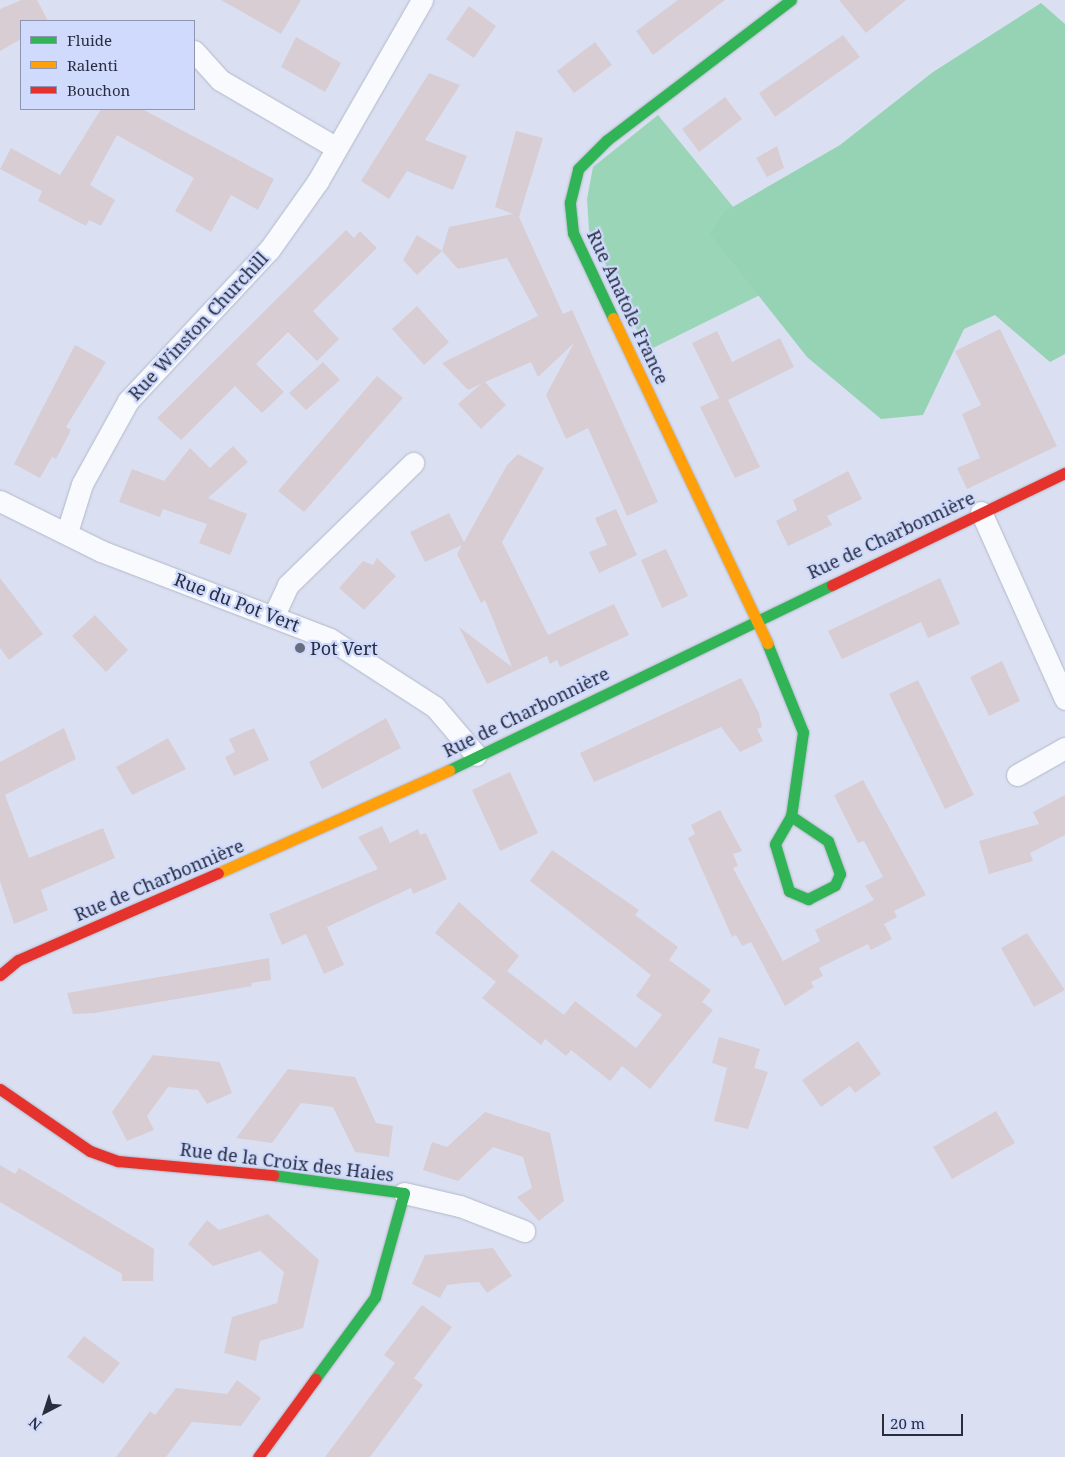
<!DOCTYPE html>
<html>
<head>
<meta charset="utf-8">
<style>
	body { margin:0 }
	#map { position:relative; width:1065px; height:1457px; overflow:hidden; background:#dae0f2; font-family:"Noto Serif",serif }
	div>[style] { position:absolute }
	[style*='--x'] { left:calc(var(--x)*1px); top:calc(var(--y)*1px); width:calc(var(--w)*1px); rotate:calc(var(--a)*1deg) }
	.green>* { inset:0; background:#9bd5b8 }
	.forest>* { inset:0; background:#96d2b4 }
	.building>* { inset:0; background:#d8cdd2 }
	.roads { filter:drop-shadow(0 0 1px #b3b8c8) drop-shadow(0 0 1px #b3b8c8) }
	.street>* { height:21px; margin:-10.5px; padding:0 10.5px; transform-origin:10.5px; border-radius:10.5px; background:#f9fafd }
	.fast>* { height:11px; margin:-5.5px; padding:0 5.5px; transform-origin:5.5px; border-radius:5.5px; background:#30b455 }
	.slow>* { height:11px; margin:-5.5px; padding:0 5.5px; transform-origin:5.5px; border-radius:5.5px; background:#ff9f0a }
	.jam>* { height:11px; margin:-5.5px; padding:0 5.5px; transform-origin:5.5px; border-radius:5.5px; background:#e5322d }
	.dots>* { width:14px; height:14px; translate:-50% -50%; box-sizing:border-box; border:2px solid #cfdafd; border-radius:50% }
	span { translate:-50% -50%; white-space:nowrap; text-align:center; line-height:1.15; -webkit-text-stroke:4.5px #cfdafd; paint-order:stroke }
	.street-label { font-size:18px; color:#292e3f }
	.poi-label { font-size:18px; color:#292e3f }
	.left { translate:0 -50%; text-align:left }
	.legend { position:absolute; left:20px; top:20px; width:175px; height:90px; box-sizing:border-box; background:#cfdafd; border:1px solid #8d95b1; margin:0; padding:6px 9px; list-style:none; font-size:15px; color:#292e3f }
	.legend li { display:flex; align-items:center; gap:10px; height:25px }
	.legend b { width:25px; border:1px solid #8d95b1 }
	.north { position:absolute; left:20px; top:1387px; width:50px; height:50px; -webkit-text-stroke:4px #cfdafd; paint-order:stroke; rotate:220deg; font-size:14px; font-weight:700; line-height:20px; text-align:center; color:#292e3f }
	.north::after { content:''; display:block; margin:auto; width:18px; height:22px; background:#292e3f; clip-path:polygon(50% 0,100% 100%,50% 72%,0 100%) }
	.scale { position:absolute; left:882px; top:1414px; width:81px; height:22px; box-sizing:border-box; border:2px solid #292e3f; border-top:0; padding-left:6px; font-size:15px; line-height:18px; white-space:nowrap; color:#292e3f; -webkit-text-stroke:4px #cfdafd; paint-order:stroke }
</style>
</head>
<body>
<div id="map">
	<div class="green">
		<div style="clip-path:polygon(658px 115px,792px 279px,647px 351px,589px 230px,587px 199px,593px 167px)"></div>
	</div>
	<div class="forest">
		<div style="clip-path:polygon(1041px 3px,1065px 24px,1065px 354px,1050px 362px,995px 315px,964px 329px,923px 415px,881px 419px,807px 357px,710px 234px,724px 212px,840px 145px,933px 72px)"></div>
	</div>
	<div class="building">
		<div style="clip-path:polygon(21px 0,37px 0,48px 21px,21px 21px,21px 39px,0 51px,0 9px)"></div>
		<div style="clip-path:polygon(221px 0,301px 0,281px 34px)"></div>
		<div style="clip-path:polygon(678px 0,725px 0,653px 55px,636px 31px)"></div>
		<div style="clip-path:polygon(839px 0,906px 0,866px 33px)"></div>
		<div style="clip-path:polygon(469px 6px,496px 26px,474px 58px,446px 39px)"></div>
		<div style="clip-path:polygon(843px 35px,860px 57px,775px 117px,759px 93px)"></div>
		<div style="clip-path:polygon(296px 37px,341px 63px,325px 92px,281px 67px)"></div>
		<div style="clip-path:polygon(595px 42px,612px 65px,574px 93px,557px 71px)"></div>
		<div style="clip-path:polygon(429px 73px,460px 85px,425px 140px,467px 156px,453px 190px,407px 171px,389px 199px,361px 181px)"></div>
		<div style="clip-path:polygon(725px 97px,742px 119px,699px 152px,682px 129px)"></div>
		<div style="clip-path:polygon(101px 109px,142px 109px,274px 179px,258px 210px,231px 195px,211px 232px,175px 211px,194px 178px,117px 135px,90px 185px,115px 200px,101px 226px,89px 220px,86px 226px,38px 201px,42px 191px,0 169px,11px 148px,60px 175px)"></div>
		<div style="clip-path:polygon(516px 131px,543px 138px,519px 217px,563px 314px,572px 310px,658px 502px,627px 516px,588px 428px,566px 439px,546px 395px,574px 343px,538px 377px,531px 362px,485px 382px,506px 405px,481px 429px,458px 404px,481px 384px,468px 390px,442px 363px,538px 316px,507px 258px,458px 269px,442px 251px,449px 227px,513px 214px,495px 207px)"></div>
		<div style="clip-path:polygon(777px 146px,784px 168px,767px 177px,756px 158px)"></div>
		<div style="clip-path:polygon(346px 230px,354px 238px,360px 231px,377px 248px,313px 311px,339px 339px,317px 361px,288px 332px,256px 364px,284px 392px,262px 413px,235px 386px,181px 440px,157px 418px)"></div>
		<div style="clip-path:polygon(417px 235px,442px 251px,417px 275px,403px 260px)"></div>
		<div style="clip-path:polygon(417px 306px,449px 342px,424px 365px,392px 329px)"></div>
		<div style="clip-path:polygon(1000px 329px,1057px 446px,967px 489px,957px 468px,980px 458px,962px 414px,981px 405px,955px 351px)"></div>
		<div style="clip-path:polygon(717px 331px,732px 362px,780px 338px,794px 367px,728px 400px,760px 467px,735px 478px,700px 407px,719px 398px,692px 343px)"></div>
		<div style="clip-path:polygon(75px 345px,106px 362px,66px 427px,71px 430px,56px 459px,52px 457px,40px 478px,14px 464px)"></div>
		<div style="clip-path:polygon(323px 362px,340px 380px,306px 410px,289px 393px)"></div>
		<div style="clip-path:polygon(377px 376px,403px 398px,304px 512px,278px 491px)"></div>
		<div style="clip-path:polygon(233px 446px,248px 462px,208px 498px,247px 514px,230px 555px,199px 543px,207px 524px,163px 509px,160px 517px,119px 502px,132px 469px,164px 481px,190px 448px,210px 468px)"></div>
		<div style="clip-path:polygon(518px 454px,544px 468px,502px 542px,548px 635px,614px 604px,629px 635px,560px 667px,557px 660px,550px 664px,547px 656px,487px 684px,459px 627px,512px 667px,485px 600px,481px 603px,457px 554px,462px 545px,425px 562px,410px 532px,449px 513px,464px 542px,507px 465px)"></div>
		<div style="clip-path:polygon(848px 471px,862px 499px,827px 516px,832px 525px,788px 546px,776px 521px,797px 510px,793px 500px)"></div>
		<div style="clip-path:polygon(616px 509px,637px 555px,599px 573px,589px 552px,607px 545px,595px 518px)"></div>
		<div style="clip-path:polygon(666px 549px,688px 596px,662px 608px,641px 560px)"></div>
		<div style="clip-path:polygon(377px 558px,396px 576px,364px 610px,339px 588px,363px 561px,373px 565px)"></div>
		<div style="clip-path:polygon(0 578px,43px 634px,9px 660px,0 648px)"></div>
		<div style="clip-path:polygon(940px 578px,960px 624px,928px 638px,921px 622px,842px 659px,828px 631px)"></div>
		<div style="clip-path:polygon(95px 615px,128px 650px,106px 672px,72px 636px)"></div>
		<div style="clip-path:polygon(1002px 661px,1020px 701px,989px 716px,970px 677px)"></div>
		<div style="clip-path:polygon(741px 678px,759px 713px,762px 727px,757px 729px,763px 741px,740px 752px,721px 727px,594px 782px,580px 753px)"></div>
		<div style="clip-path:polygon(918px 680px,974px 795px,945px 809px,889px 694px)"></div>
		<div style="clip-path:polygon(386px 718px,401px 748px,322px 789px,309px 762px)"></div>
		<div style="clip-path:polygon(64px 728px,76px 759px,5px 795px,29px 858px,103px 828px,115px 858px,41px 890px,48px 910px,14px 924px,0 881px,0 762px)"></div>
		<div style="clip-path:polygon(254px 728px,269px 760px,234px 776px,225px 757px,235px 752px,229px 739px)"></div>
		<div style="clip-path:polygon(168px 738px,186px 769px,132px 795px,116px 767px)"></div>
		<div style="clip-path:polygon(510px 772px,538px 833px,500px 851px,472px 790px)"></div>
		<div style="clip-path:polygon(863px 780px,926px 895px,894px 911px,897px 917px,884px 924px,892px 939px,871px 950px,868px 944px,819px 968px,823px 976px,811px 982px,814px 987px,785px 1006px,751px 942px,742px 946px,736px 935px,732px 937px,688px 838px,695px 834px,691px 825px,720px 810px,742px 851px,733px 854px,738px 866px,733px 868px,783px 961px,820px 941px,815px 930px,874px 900px,865px 886px,883px 877px,864px 841px,858px 843px,834px 795px)"></div>
		<div style="clip-path:polygon(1065px 795px,1065px 835px,1030px 853px,1033px 861px,989px 874px,979px 841px,1039px 824px,1033px 812px)"></div>
		<div style="clip-path:polygon(382px 826px,390px 843px,418px 829px,420px 835px,426px 833px,447px 879px,413px 894px,411px 888px,327px 927px,344px 965px,324px 974px,306px 934px,282px 945px,269px 914px,378px 869px,358px 837px)"></div>
		<div style="clip-path:polygon(552px 850px,639px 910px,635px 915px,678px 947px,669px 960px,711px 990px,702px 1002px,713px 1010px,650px 1089px,622px 1066px,610px 1081px,571px 1050px,566px 1056px,545px 1039px,541px 1045px,482px 998px,496px 982px,435px 933px,459px 902px,519px 956px,507px 971px,564px 1015px,575px 1001px,636px 1048px,662px 1015px,636px 996px,651px 975px,530px 881px)"></div>
		<div style="clip-path:polygon(1027px 933px,1065px 990px,1034px 1007px,1001px 948px)"></div>
		<div style="clip-path:polygon(269px 958px,271px 980px,251px 983px,252px 986px,95px 1013px,73px 1014px,67px 993px)"></div>
		<div style="clip-path:polygon(719px 1037px,760px 1049px,754px 1068px,768px 1072px,748px 1129px,714px 1121px,727px 1068px,712px 1063px)"></div>
		<div style="clip-path:polygon(858px 1041px,881px 1074px,855px 1093px,850px 1086px,821px 1107px,802px 1080px)"></div>
		<div style="clip-path:polygon(153px 1055px,220px 1062px,232px 1093px,207px 1104px,198px 1090px,168px 1087px,147px 1116px,154px 1130px,127px 1141px,112px 1112px)"></div>
		<div style="clip-path:polygon(288px 1069px,355px 1077px,376px 1123px,393px 1126px,389px 1157px,355px 1152px,333px 1107px,318px 1105px,301px 1103px,272px 1143px,236px 1138px)"></div>
		<div style="clip-path:polygon(996px 1111px,1015px 1143px,952px 1179px,933px 1147px)"></div>
		<div style="clip-path:polygon(485px 1112px,550px 1133px,564px 1201px,539px 1221px,517px 1197px,532px 1188px,523px 1157px,493px 1147px,458px 1181px,423px 1170px,432px 1142px,447px 1147px)"></div>
		<div style="clip-path:polygon(0 1165px,15px 1174px,19px 1168px,154px 1249px,153px 1281px,122px 1281px,122px 1274px,0 1202px)"></div>
		<div style="clip-path:polygon(268px 1214px,319px 1260px,303px 1328px,260px 1341px,256px 1361px,224px 1353px,232px 1317px,277px 1303px,284px 1272px,260px 1251px,213px 1266px,188px 1244px,207px 1220px,219px 1230px)"></div>
		<div style="clip-path:polygon(493px 1248px,512px 1276px,487px 1293px,479px 1282px,463px 1283px,447px 1285px,440px 1298px,412px 1284px,425px 1255px)"></div>
		<div style="clip-path:polygon(422px 1305px,452px 1327px,414px 1378px,423px 1385px,370px 1457px,325px 1457px,395px 1363px,384px 1355px)"></div>
		<div style="clip-path:polygon(84px 1336px,120px 1363px,103px 1384px,67px 1357px)"></div>
		<div style="clip-path:polygon(237px 1380px,261px 1398px,241px 1426px,192px 1422px,166px 1457px,116px 1457px,150px 1411px,155px 1415px,176px 1388px,227px 1394px)"></div>
	</div>
	<div class="roads">
		<div class="street">
			<div style="--x:194;--y:51;--w:39;--a:48"></div>
			<div style="--x:220;--y:80;--w:135;--a:30.2"></div>
			<div style="--x:0;--y:501;--w:113;--a:26.3"></div>
			<div style="--x:101;--y:551;--w:245;--a:21"></div>
			<div style="--x:330;--y:639;--w:125;--a:32.9"></div>
			<div style="--x:435;--y:707;--w:63;--a:49.5"></div>
			<div style="--x:981;--y:512;--w:205;--a:65.8"></div>
			<div style="--x:67;--y:532;--w:50;--a:-72.6"></div>
			<div style="--x:82;--y:484;--w:95;--a:-61"></div>
			<div style="--x:128;--y:401;--w:207;--a:-47"></div>
			<div style="--x:269;--y:250;--w:85;--a:-54.6"></div>
			<div style="--x:318;--y:181;--w:209;--a:-60.1"></div>
			<div style="--x:274;--y:615;--w:33;--a:-65"></div>
			<div style="--x:288;--y:585;--w:175;--a:-44.3"></div>
			<div style="--x:1017;--y:775;--w:55;--a:-29.4"></div>
			<div style="--x:404;--y:1193;--w:57;--a:13.1"></div>
			<div style="--x:460;--y:1206;--w:69;--a:21.3"></div>
		</div>
		<div class="fast">
			<div style="--x:613;--y:318;--w:94;--a:-115.2"></div>
			<div style="--x:573;--y:233;--w:31;--a:-96"></div>
			<div style="--x:570;--y:202;--w:34;--a:-76"></div>
			<div style="--x:578;--y:169;--w:41;--a:-45"></div>
			<div style="--x:607;--y:140;--w:231;--a:-37.3"></div>
			<div style="--x:767;--y:643;--w:96;--a:68"></div>
			<div style="--x:803;--y:732;--w:85;--a:98.1"></div>
			<div style="--x:791;--y:816;--w:32;--a:120"></div>
			<div style="--x:775;--y:844;--w:49;--a:73.4"></div>
			<div style="--x:789;--y:891;--w:21;--a:23"></div>
			<div style="--x:808;--y:899;--w:30;--a:-27"></div>
			<div style="--x:835;--y:885;--w:12;--a:-66"></div>
			<div style="--x:840;--y:874;--w:35;--a:-110"></div>
			<div style="--x:828;--y:841;--w:45;--a:-146"></div>
			<div style="--x:449;--y:770;--w:425;--a:-25.8"></div>
			<div style="--x:273;--y:1175;--w:132;--a:7.8"></div>
			<div style="--x:404;--y:1193;--w:108;--a:105.6"></div>
			<div style="--x:375;--y:1297;--w:102;--a:126.2"></div>
		</div>
		<div class="slow">
			<div style="--x:613;--y:318;--w:360;--a:64.6"></div>
			<div style="--x:218;--y:873;--w:253;--a:-24"></div>
		</div>
		<div class="jam">
			<div style="--x:832;--y:585;--w:259;--a:-25.7"></div>
			<div style="--x:0;--y:975;--w:23;--a:-40"></div>
			<div style="--x:18;--y:960;--w:218;--a:-23.5"></div>
			<div style="--x:0;--y:1089;--w:109;--a:34.6"></div>
			<div style="--x:90;--y:1151;--w:30;--a:20"></div>
			<div style="--x:118;--y:1161;--w:156;--a:5.2"></div>
			<div style="--x:258;--y:1457;--w:97;--a:-53.8"></div>
		</div>
	</div>
	<div class="dots">
		<div style="left:300px;top:648px;background:#676c7e"></div>
	</div>
	<div class="street-label">
		<span style="left:628px;top:307px;rotate:65deg">Rue Anatole France</span>
		<span style="left:198px;top:326px;rotate:-47deg">Rue Winston Churchill</span>
		<span style="left:891px;top:535px;rotate:-25deg">Rue de Charbonnière</span>
		<span style="left:237px;top:602px;rotate:21deg">Rue du Pot Vert</span>
		<span style="left:526px;top:712px;rotate:-26deg">Rue de Charbonnière</span>
		<span style="left:159px;top:880px;rotate:-23deg">Rue de Charbonnière</span>
		<span style="left:287px;top:1162px;rotate:7deg">Rue de la Croix des Haies</span>
	</div>
	<div class="poi-label">
		<span class="left" style="left:310px;top:648px">Pot Vert</span>
	</div>
	<ul class="legend">
	<li><b style="height:6px;background:#30b455"></b>Fluide</li>
	<li><b style="height:6px;background:#ff9f0a"></b>Ralenti</li>
	<li><b style="height:6px;background:#e5322d"></b>Bouchon</li>
	</ul>
	<div class="north">N</div>
	<div class="scale">20 m</div>
</div>
</body>
</html>
